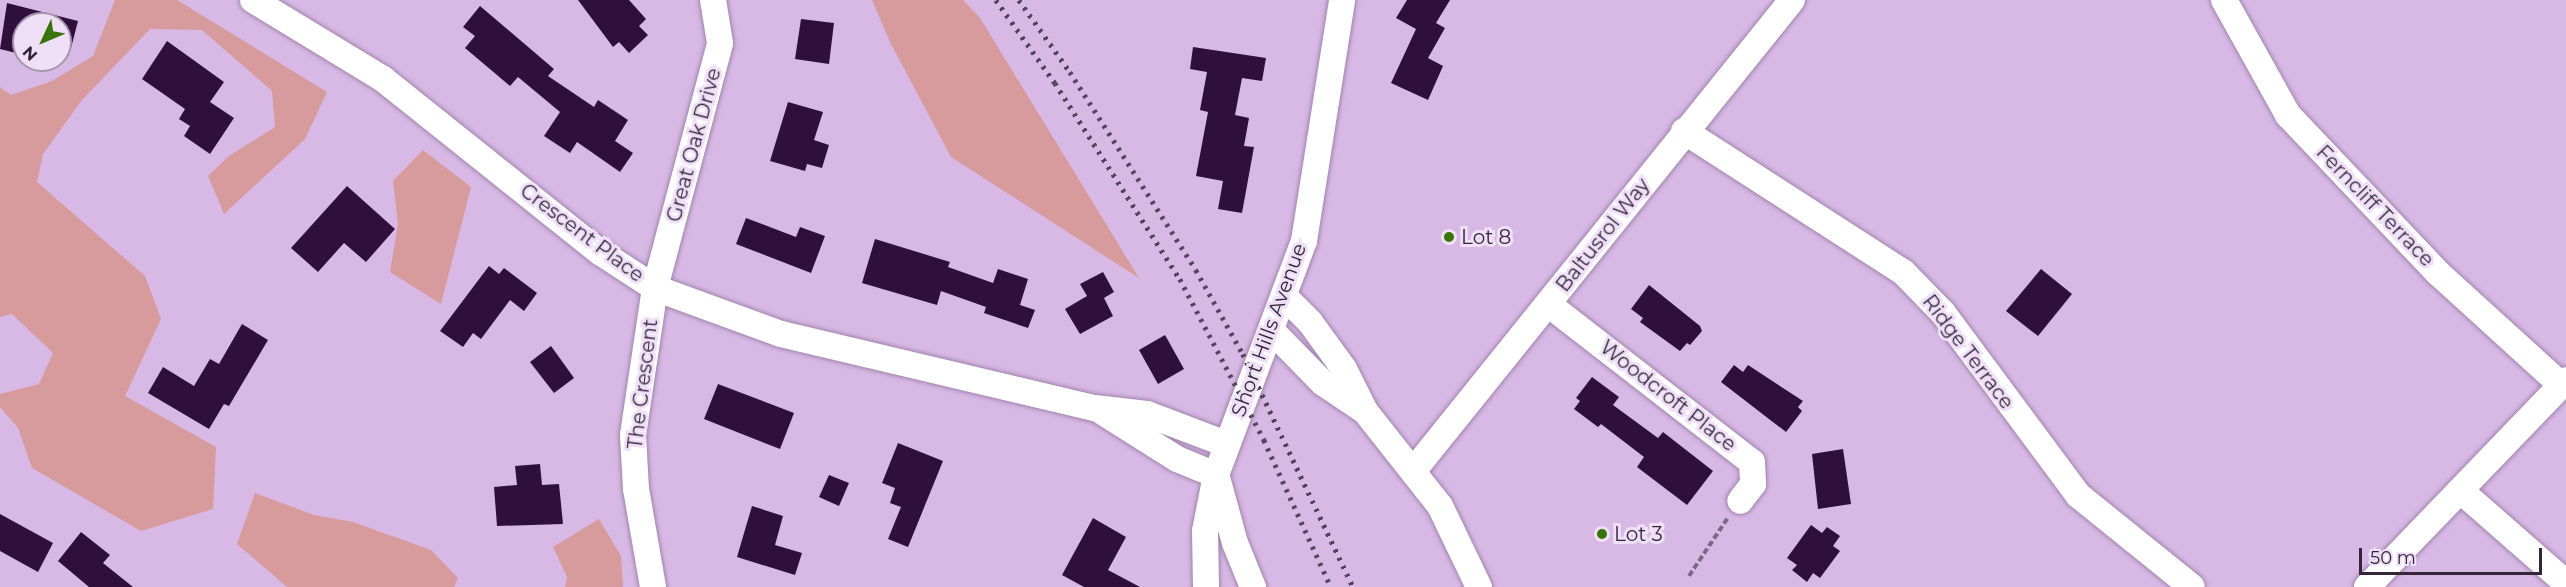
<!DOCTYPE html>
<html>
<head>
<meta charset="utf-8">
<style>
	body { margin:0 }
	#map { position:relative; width:2566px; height:587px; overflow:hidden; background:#d8b9e5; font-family:Montserrat,sans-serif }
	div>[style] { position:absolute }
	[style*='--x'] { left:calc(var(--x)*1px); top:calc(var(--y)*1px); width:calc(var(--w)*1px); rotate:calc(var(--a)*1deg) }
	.green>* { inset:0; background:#d79a9d }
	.building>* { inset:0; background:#310f3d }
	.path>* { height:4px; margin-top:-2px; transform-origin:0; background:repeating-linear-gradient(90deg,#7d6886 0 6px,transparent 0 9px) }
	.roads { filter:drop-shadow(0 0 2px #a184ae) drop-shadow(0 0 2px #a184ae) }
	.street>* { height:26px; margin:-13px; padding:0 13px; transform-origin:13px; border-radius:13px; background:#fff }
	.rail>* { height:4.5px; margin-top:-2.25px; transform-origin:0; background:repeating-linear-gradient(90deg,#54445b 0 3px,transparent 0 9px) }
	.dots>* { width:16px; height:16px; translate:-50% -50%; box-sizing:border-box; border:3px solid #f0e0f7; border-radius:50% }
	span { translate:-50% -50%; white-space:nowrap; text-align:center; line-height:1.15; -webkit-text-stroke:6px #f0e0f7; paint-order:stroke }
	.street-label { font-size:20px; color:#322638 }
	.poi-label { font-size:20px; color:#322638 }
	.left { translate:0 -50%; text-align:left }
	.north { position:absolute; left:12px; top:12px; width:60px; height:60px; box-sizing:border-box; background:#f0e0f7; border:2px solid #a496ab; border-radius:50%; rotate:226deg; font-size:16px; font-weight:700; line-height:24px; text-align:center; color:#322638 }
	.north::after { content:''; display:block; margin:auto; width:21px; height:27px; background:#397408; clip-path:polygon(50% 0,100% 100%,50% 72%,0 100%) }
	.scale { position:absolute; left:2359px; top:548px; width:183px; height:27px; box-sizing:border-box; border:3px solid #322638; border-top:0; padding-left:8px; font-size:18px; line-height:21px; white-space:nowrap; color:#322638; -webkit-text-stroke:4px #f0e0f7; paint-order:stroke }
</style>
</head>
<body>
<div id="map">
	<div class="green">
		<div style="clip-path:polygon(115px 0,177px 0,327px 92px,305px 139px,224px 214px,208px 176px,229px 156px,275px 127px,272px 91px,202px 30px,150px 29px,82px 100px,43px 154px,37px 182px,145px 276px,161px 319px,125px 396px,216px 447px,213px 509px,141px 531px,32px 468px,18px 428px,0 407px,0 394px,39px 384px,53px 353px,12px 314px,0 317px,0 87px,11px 95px,52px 81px,93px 56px)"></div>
		<div style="clip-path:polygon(872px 0,963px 0,980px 18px,1139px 278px,951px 157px,890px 42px)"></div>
		<div style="clip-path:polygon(423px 150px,471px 187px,441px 304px,390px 272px,398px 224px,393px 181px)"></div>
		<div style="clip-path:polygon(255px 493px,314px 515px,353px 522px,431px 550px,458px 578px,454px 587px,287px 587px,237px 544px)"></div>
		<div style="clip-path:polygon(599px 519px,621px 556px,623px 587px,565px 587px,567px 577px,553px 547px)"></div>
	</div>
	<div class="building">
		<div style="clip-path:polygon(578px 0,629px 0,646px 19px,639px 26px,648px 35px,629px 53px,619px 42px,613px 47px)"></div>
		<div style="clip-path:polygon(1407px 0,1450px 0,1436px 23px,1445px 28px,1428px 58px,1443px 66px,1428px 100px,1391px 83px,1416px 29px,1396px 18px)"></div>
		<div style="clip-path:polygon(7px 3px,78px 21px,71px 48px,60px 44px,60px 24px,24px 24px,24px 55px,0 49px)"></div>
		<div style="clip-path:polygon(480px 6px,554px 69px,548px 76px,594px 107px,598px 100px,628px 120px,615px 141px,633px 153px,620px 172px,577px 142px,570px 153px,544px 136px,560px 112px,518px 77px,510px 86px,465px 48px,475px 36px,463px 27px)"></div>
		<div style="clip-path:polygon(801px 19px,834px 23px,829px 64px,795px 59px)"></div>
		<div style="clip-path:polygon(167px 41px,224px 82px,210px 102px,234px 118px,210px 154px,184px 136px,190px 126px,179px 119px,185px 109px,142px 79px)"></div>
		<div style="clip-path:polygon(1193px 47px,1266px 58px,1262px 81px,1242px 78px,1235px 115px,1249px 118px,1244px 146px,1254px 147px,1242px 213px,1218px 209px,1223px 181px,1196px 176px,1208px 112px,1200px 110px,1207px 72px,1190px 69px)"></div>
		<div style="clip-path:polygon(788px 102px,823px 112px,814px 140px,829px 145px,822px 168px,807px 164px,805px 171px,770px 161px)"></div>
		<div style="clip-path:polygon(347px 186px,395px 229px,366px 262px,344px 243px,318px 272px,291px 248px)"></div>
		<div style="clip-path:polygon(746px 218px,796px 237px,800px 227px,825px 236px,811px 273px,736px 244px)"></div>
		<div style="clip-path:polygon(875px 239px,950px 262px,948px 267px,993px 283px,998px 269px,1028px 279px,1020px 305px,1035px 310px,1028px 328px,984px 313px,986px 307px,941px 291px,937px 305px,862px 283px)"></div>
		<div style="clip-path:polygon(489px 266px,499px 274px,504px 268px,537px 293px,524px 311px,510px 300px,481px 339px,473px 333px,463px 347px,440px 331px)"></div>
		<div style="clip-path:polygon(2041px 269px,2072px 294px,2038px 336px,2006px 311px)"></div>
		<div style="clip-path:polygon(1103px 272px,1114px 292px,1104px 298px,1113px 316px,1080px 334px,1065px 309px,1087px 296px,1080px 284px)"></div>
		<div style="clip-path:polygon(1649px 285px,1700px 326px,1702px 331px,1690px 345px,1687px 343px,1680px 351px,1640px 322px,1643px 318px,1631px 309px)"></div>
		<div style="clip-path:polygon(242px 324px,268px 340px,229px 406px,224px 404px,209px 429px,148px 393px,163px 367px,194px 386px,210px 359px,219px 364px)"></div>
		<div style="clip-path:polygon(1165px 335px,1184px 369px,1158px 384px,1139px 350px)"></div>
		<div style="clip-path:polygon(551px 346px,574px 378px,554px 393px,530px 362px)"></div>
		<div style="clip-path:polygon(1734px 365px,1743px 372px,1748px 365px,1803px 401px,1798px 407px,1802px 411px,1786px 432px,1721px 382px)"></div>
		<div style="clip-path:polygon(1592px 377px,1619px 397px,1613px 405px,1658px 438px,1663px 432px,1713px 471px,1687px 505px,1637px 467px,1644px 457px,1601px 424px,1598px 427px,1574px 409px,1580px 401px,1576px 398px)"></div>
		<div style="clip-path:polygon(718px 384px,794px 413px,780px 449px,704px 419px)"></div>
		<div style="clip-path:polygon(898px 443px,943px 461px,908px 547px,888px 539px,901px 507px,890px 503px,895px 488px,882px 483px)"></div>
		<div style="clip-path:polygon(1843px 449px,1851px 504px,1818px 509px,1812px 454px)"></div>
		<div style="clip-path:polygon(540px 464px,542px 485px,559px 484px,563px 524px,497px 526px,494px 487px,517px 485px,515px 466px)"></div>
		<div style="clip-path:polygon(829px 475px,849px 483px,839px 506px,819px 497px)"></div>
		<div style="clip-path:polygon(752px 506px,783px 516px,775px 545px,802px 553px,795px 575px,737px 557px)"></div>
		<div style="clip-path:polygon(0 514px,53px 543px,38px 572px,0 551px)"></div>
		<div style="clip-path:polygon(1093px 518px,1126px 537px,1108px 570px,1140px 587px,1084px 587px,1062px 575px)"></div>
		<div style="clip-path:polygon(1811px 525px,1822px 533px,1827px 527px,1840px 536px,1833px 546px,1840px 551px,1820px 578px,1813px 573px,1807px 582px,1792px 570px,1797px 565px,1787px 558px)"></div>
		<div style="clip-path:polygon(81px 532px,110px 555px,103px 563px,133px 587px,89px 587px,58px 561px)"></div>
	</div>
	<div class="path">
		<div style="--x:1689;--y:576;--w:69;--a:-56.3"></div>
	</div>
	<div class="roads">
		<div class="street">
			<div style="--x:253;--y:0;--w:152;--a:31.3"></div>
			<div style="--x:383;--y:79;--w:278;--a:38.6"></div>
			<div style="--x:600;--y:252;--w:66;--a:33.2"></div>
			<div style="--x:655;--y:288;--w:134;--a:20.1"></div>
			<div style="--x:781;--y:334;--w:323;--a:13.3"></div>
			<div style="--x:1095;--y:408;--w:52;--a:6.6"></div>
			<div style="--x:1147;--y:414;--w:85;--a:20.8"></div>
			<div style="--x:2224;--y:0;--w:132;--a:60.9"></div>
			<div style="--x:2288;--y:115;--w:218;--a:46.5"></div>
			<div style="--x:2438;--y:273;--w:166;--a:42.3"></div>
			<div style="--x:1684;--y:131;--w:260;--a:32.8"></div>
			<div style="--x:1903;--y:272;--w:57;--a:45.7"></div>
			<div style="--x:1943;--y:313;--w:227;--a:53.4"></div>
			<div style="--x:2078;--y:495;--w:146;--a:38.9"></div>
			<div style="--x:1285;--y:297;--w:35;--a:45"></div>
			<div style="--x:1310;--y:322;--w:58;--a:54.1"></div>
			<div style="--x:1344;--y:369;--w:47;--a:63.4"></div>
			<div style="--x:1365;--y:411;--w:121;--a:51.7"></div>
			<div style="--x:1440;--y:506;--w:90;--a:64.3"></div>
			<div style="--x:1548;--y:304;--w:258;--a:37.8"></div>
			<div style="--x:1752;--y:462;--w:22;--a:87"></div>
			<div style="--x:1753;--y:484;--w:21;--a:127"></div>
			<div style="--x:1273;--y:332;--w:71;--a:45.6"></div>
			<div style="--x:1323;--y:383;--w:47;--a:33.7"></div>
			<div style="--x:1101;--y:411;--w:90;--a:32.3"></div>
			<div style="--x:1177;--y:459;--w:42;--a:22.3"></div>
			<div style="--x:1414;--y:470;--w:603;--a:-51.19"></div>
			<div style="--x:1218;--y:481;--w:64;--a:74.7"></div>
			<div style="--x:1235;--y:543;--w:48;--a:67.8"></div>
			<div style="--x:2461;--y:491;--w:140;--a:41.2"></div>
			<div style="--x:653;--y:587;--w:99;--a:-99.8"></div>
			<div style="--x:636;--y:489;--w:54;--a:-93.2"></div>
			<div style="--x:633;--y:435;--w:149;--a:-81.5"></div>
			<div style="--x:655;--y:288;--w:253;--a:-75.1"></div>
			<div style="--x:720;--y:43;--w:44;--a:-99.2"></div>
			<div style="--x:1206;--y:587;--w:56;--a:-91"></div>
			<div style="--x:1205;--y:531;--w:57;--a:-78.9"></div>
			<div style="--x:1216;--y:475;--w:250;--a:-69.4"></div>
			<div style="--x:1304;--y:241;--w:244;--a:-81"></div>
			<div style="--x:2367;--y:587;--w:287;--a:-46.1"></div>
		</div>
	</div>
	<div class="rail">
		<div style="--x:996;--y:0;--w:102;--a:54.6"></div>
		<div style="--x:1055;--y:83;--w:232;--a:57.5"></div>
		<div style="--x:1180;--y:279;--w:182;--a:62.4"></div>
		<div style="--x:1264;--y:440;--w:162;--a:65.5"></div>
		<div style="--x:1019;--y:0;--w:88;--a:54.7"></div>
		<div style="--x:1070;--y:72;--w:235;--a:57.5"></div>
		<div style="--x:1196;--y:270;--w:96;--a:60.8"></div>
		<div style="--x:1243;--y:354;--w:258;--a:64.7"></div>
	</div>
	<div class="dots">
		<div style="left:1449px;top:237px;background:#397408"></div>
		<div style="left:1602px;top:534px;background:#397408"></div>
	</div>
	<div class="street-label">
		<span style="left:694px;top:145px;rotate:-75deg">Great Oak Drive</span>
		<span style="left:2375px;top:206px;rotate:46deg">Ferncliff Terrace</span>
		<span style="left:582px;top:233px;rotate:37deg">Crescent Place</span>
		<span style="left:1603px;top:235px;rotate:-52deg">Baltusrol Way</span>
		<span style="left:1269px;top:330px;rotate:-70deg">Short Hills Avenue</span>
		<span style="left:1968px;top:352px;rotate:53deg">Ridge Terrace</span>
		<span style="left:643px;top:384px;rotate:-83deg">The Crescent</span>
		<span style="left:1668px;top:396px;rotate:38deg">Woodcroft Place</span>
	</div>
	<div class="poi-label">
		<span class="left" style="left:1461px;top:237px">Lot 8</span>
		<span class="left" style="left:1614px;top:534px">Lot 3</span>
	</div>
	<div class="north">N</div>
	<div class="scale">50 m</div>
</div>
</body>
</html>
